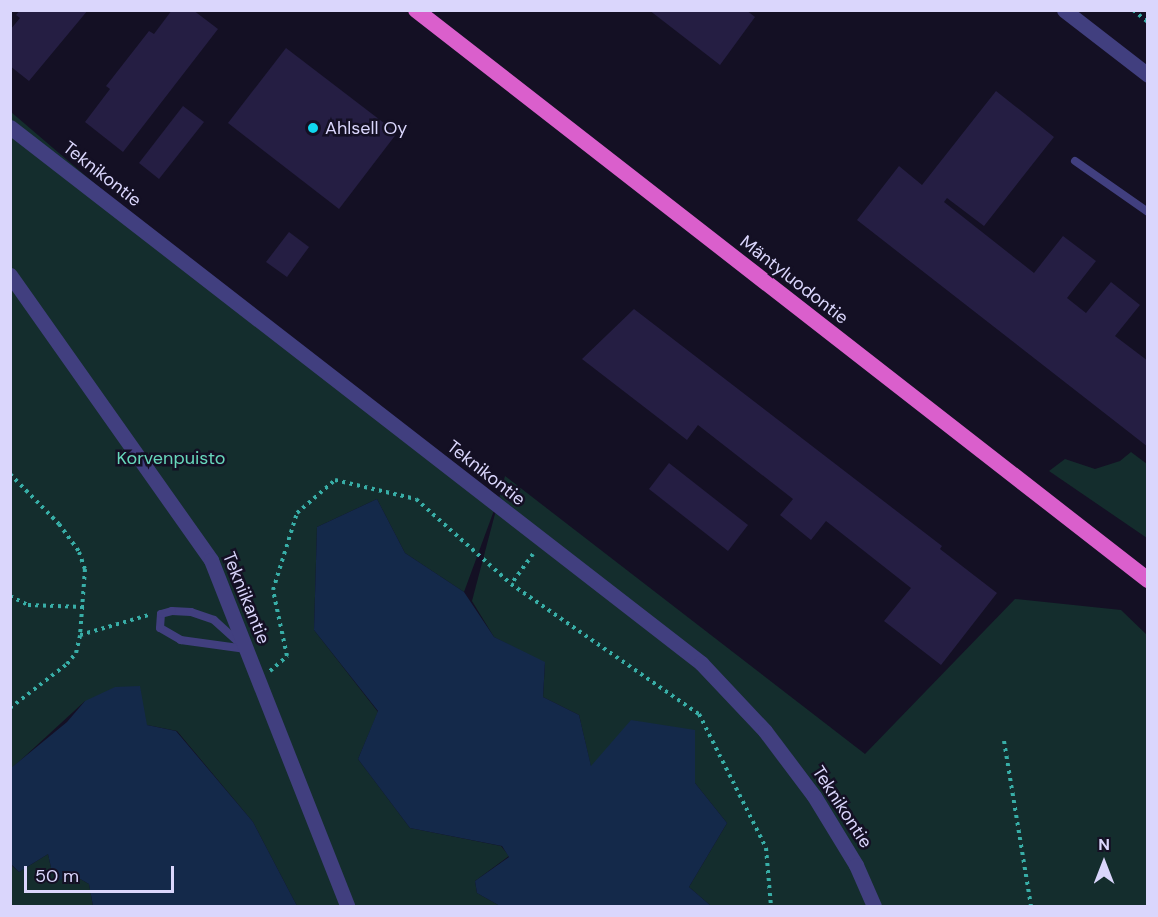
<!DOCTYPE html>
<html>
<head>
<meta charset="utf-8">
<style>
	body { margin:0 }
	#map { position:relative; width:1158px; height:917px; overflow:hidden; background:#141024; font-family:"DM Sans",sans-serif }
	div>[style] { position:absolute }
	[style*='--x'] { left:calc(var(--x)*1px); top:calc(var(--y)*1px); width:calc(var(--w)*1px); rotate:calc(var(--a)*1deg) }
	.green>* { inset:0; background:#142d2d }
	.water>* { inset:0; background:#14294a }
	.building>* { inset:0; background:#251e43 }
	.path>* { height:4px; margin-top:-2px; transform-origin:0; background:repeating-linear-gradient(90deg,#38aea7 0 3px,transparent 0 7.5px) }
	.service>* { height:8px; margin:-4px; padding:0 4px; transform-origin:4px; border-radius:4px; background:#413f7f }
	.minor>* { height:15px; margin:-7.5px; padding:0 7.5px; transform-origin:7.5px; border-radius:7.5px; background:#413f7f }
	.tertiary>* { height:15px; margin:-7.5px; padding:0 7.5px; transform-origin:7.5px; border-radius:7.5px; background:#413f7f }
	.trunk>* { height:16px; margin:-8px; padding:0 8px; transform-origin:8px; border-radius:8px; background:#da5fcc }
	.dots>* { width:16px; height:16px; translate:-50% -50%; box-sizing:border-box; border:3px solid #141024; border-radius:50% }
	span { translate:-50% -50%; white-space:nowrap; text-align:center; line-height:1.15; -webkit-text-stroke:5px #141024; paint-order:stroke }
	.poi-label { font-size:18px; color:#dad6fc }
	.left { translate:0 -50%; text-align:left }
	.street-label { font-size:18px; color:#dad6fc }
	.park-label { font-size:18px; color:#67d7bb }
	.frame { position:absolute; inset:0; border:12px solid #dad6fc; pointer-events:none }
	.north { position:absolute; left:1074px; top:833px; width:60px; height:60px; -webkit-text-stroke:4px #141024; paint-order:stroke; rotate:0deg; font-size:16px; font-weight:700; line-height:24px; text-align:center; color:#dad6fc }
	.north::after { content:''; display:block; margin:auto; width:21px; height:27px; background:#dad6fc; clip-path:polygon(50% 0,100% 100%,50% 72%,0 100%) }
	.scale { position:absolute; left:24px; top:866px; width:150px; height:27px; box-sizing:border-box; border:3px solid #dad6fc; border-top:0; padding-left:8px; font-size:18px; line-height:21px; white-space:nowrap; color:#dad6fc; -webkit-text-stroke:4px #141024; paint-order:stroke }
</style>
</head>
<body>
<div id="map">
	<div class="green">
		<div style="clip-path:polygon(11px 112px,212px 284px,496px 505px,464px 592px,405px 553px,377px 499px,317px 527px,314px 630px,378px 712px,358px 759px,410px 828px,501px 846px,509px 856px,475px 881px,477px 893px,500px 906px,297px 906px,253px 822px,177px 731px,147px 725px,85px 701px,11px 769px)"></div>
		<div style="clip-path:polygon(1131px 452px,1147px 464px,1147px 538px,1049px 471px,1065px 459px,1095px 469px,1120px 461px)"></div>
		<div style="clip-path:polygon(505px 476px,865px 754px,1015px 599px,1121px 610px,1147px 635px,1147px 906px,711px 906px,689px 887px,727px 823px,695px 783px,695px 730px,591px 767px,579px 715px,543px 697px,545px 663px,494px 637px,472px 601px)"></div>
		<div style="clip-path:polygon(48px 854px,52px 872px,75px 876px,89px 884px,93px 906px,11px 906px,10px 864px,19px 872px)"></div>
	</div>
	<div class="water">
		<div style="clip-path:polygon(377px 499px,405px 553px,464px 592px,494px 637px,545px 662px,543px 697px,579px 715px,591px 766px,631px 720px,695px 730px,695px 783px,727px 823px,689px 887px,711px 906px,500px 906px,477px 893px,475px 881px,509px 857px,502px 846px,410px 828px,358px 759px,378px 711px,314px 630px,317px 527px)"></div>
		<div style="clip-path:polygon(140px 686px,147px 725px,176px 731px,253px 822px,297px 906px,93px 906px,89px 884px,75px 876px,59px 880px,52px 872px,48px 854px,19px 872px,11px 864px,11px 768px,67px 722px,85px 701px,115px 687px)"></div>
	</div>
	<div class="building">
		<div style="clip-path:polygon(20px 10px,88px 10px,29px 81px,10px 66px,10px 30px,20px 18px,16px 15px)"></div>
		<div style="clip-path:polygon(172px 10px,193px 10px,218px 29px,123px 152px,85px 122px,110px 89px,106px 86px,149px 31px,154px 34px)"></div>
		<div style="clip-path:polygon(649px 10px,746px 10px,755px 17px,720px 65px)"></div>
		<div style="clip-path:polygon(286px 48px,397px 133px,339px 209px,228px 123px)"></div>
		<div style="clip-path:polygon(996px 91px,1054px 137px,984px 226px,947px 198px,944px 202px,1034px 273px,1063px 236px,1096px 261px,1067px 298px,1086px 313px,1111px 282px,1140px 305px,1115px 336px,1148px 361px,1148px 447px,857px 220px,899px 166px,922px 185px)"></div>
		<div style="clip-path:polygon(183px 106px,204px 122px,159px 179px,139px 163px)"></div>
		<div style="clip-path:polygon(289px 232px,309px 247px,287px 277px,266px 262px)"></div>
		<div style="clip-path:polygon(634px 309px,942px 546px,940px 549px,997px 593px,941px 665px,884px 621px,911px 588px,826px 521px,811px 540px,780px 515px,793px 499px,698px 425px,687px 440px,582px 359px)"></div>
		<div style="clip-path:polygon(669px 463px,748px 525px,728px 551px,649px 489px)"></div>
	</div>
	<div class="path">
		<div style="--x:1133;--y:10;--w:19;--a:39"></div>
		<div style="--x:10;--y:474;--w:70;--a:45.6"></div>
		<div style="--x:59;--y:524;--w:34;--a:54"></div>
		<div style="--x:79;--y:552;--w:18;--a:71"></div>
		<div style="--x:85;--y:569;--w:66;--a:94.3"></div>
		<div style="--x:533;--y:554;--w:37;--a:126"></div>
		<div style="--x:511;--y:584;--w:229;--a:34.7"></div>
		<div style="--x:699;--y:714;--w:150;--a:63.4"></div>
		<div style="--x:766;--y:848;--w:58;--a:85.1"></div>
		<div style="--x:10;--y:596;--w:20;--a:27"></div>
		<div style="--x:28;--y:605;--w:56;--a:2"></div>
		<div style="--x:270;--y:671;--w:23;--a:-41"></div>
		<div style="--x:287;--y:656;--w:67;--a:-102"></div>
		<div style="--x:273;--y:590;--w:81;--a:-72.7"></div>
		<div style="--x:297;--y:513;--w:50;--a:-41"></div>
		<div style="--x:335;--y:480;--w:83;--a:13.2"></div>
		<div style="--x:416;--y:499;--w:127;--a:41.8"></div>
		<div style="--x:10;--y:708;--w:72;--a:-37.7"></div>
		<div style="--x:67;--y:664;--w:14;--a:-51"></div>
		<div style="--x:76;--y:653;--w:18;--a:-77"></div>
		<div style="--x:80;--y:635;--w:72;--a:-16.2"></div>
		<div style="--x:1004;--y:741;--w:167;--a:80.7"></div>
	</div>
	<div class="service">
		<div style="--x:1075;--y:161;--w:89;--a:34.9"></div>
		<div style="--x:172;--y:611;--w:19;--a:3"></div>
		<div style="--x:191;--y:612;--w:24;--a:19"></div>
		<div style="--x:214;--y:620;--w:43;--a:42.2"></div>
		<div style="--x:246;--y:649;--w:66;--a:-172.1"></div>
		<div style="--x:181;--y:640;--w:24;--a:-150"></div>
		<div style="--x:160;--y:628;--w:14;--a:-86"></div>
		<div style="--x:161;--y:614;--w:11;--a:-15"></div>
	</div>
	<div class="minor">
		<div style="--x:10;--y:127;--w:875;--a:37.8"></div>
		<div style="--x:701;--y:663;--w:93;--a:46.7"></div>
		<div style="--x:765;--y:731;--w:81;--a:53"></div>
		<div style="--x:814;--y:796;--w:81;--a:58.7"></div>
		<div style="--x:856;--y:865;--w:45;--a:66.3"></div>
		<div style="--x:10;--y:275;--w:349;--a:54.8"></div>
		<div style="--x:211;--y:560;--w:372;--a:68.5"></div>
	</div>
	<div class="tertiary">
		<div style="--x:1064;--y:10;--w:106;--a:37.7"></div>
	</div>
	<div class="trunk">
		<div style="--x:416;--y:10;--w:928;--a:37.91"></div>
	</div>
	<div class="dots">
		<div style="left:313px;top:128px;background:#10d7ee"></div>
	</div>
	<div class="poi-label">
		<span class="left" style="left:325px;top:128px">Ahlsell Oy</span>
	</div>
	<div class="street-label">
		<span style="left:102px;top:174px;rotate:38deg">Teknikontie</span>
		<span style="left:794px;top:280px;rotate:38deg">Mäntyluodontie</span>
		<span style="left:486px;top:473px;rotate:38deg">Teknikontie</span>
		<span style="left:246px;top:598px;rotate:68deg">Tekniikantie</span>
		<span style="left:842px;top:807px;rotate:57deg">Teknikontie</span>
	</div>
	<div class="park-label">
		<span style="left:171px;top:458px">Korvenpuisto</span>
	</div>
	<div class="frame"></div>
	<div class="north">N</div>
	<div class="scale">50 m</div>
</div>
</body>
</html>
